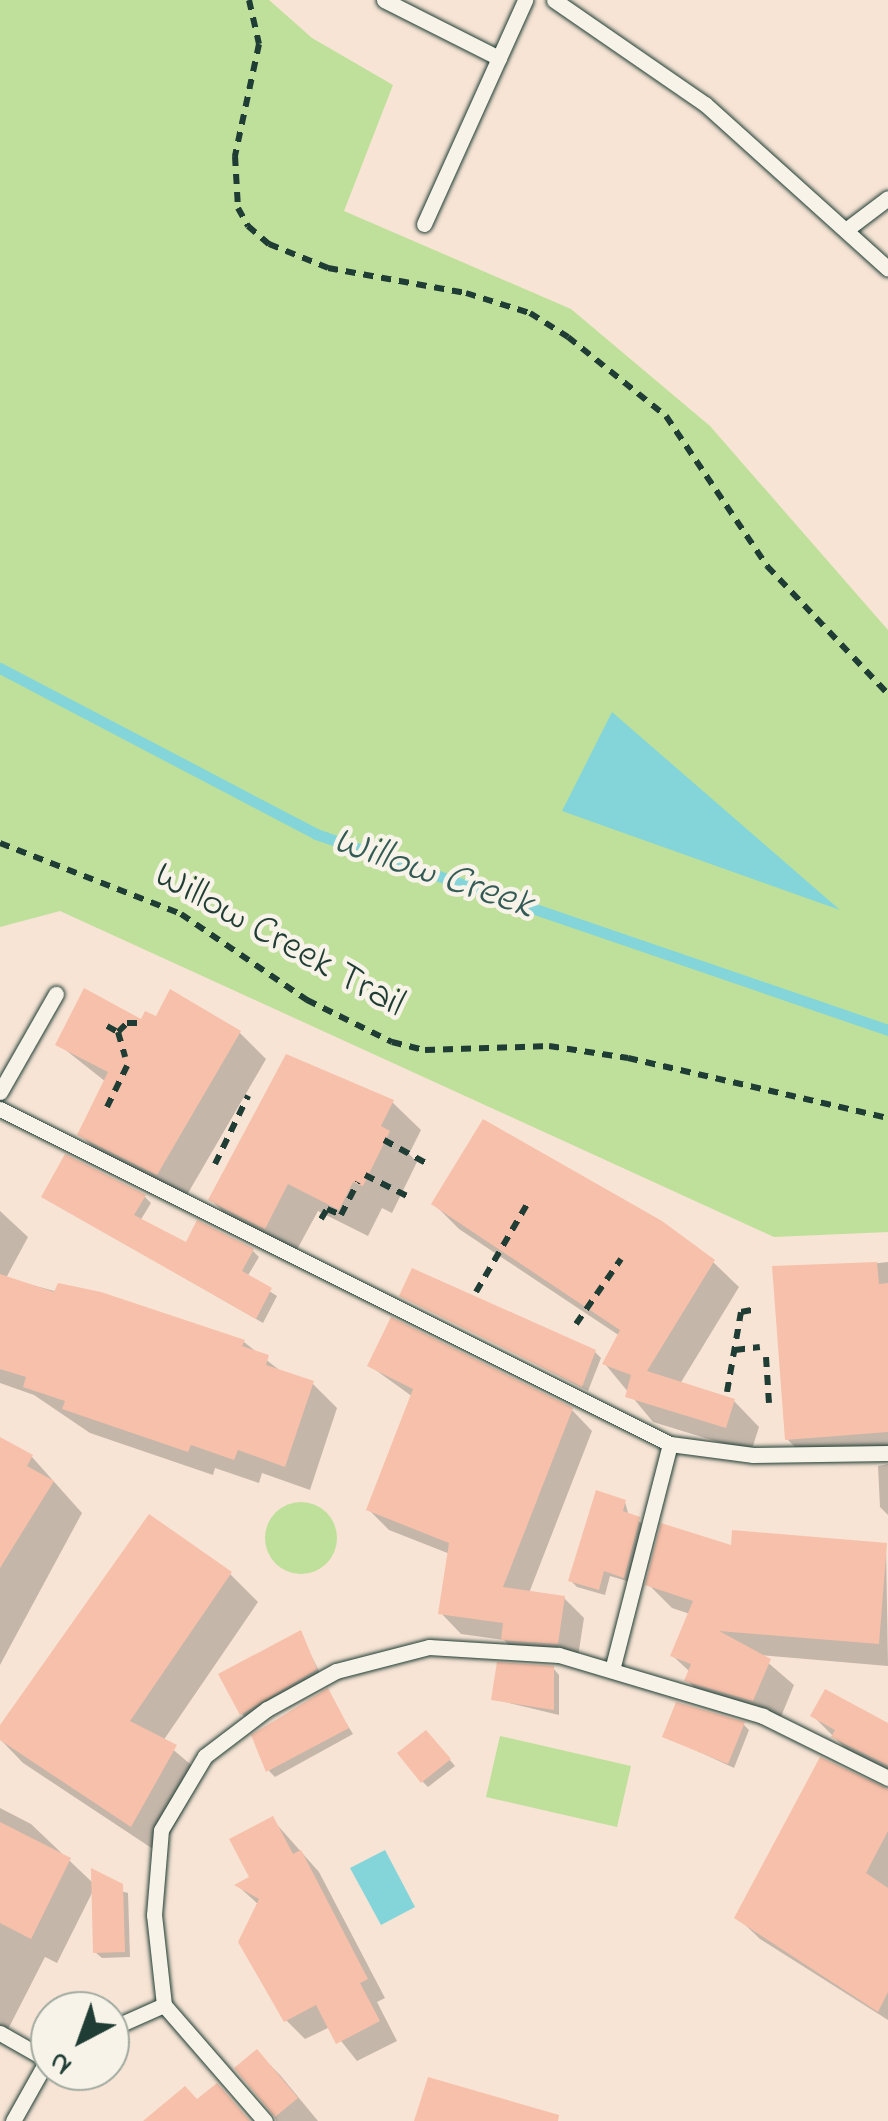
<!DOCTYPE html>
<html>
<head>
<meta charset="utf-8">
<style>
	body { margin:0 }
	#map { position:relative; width:888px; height:2121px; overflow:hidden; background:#f7e4d5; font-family:"Indie Flower",sans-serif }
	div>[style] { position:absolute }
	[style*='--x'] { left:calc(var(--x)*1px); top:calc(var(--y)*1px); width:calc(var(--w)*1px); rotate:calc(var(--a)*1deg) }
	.green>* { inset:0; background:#bee09a }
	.round { border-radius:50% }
	.water>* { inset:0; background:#83d5da }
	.shadow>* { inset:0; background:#0003 }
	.stream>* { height:11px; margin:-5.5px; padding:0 5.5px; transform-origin:5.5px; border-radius:5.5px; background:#83d5da }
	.building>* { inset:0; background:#f7c0aa }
	.path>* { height:6px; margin-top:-3px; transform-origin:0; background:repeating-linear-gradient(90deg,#1f3d34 0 10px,transparent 0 18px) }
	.roads { filter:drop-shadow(0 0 2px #1f3d34) drop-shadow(0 0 2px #1f3d34) }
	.lane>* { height:15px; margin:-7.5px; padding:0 7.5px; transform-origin:7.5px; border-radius:7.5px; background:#f7f3e8 }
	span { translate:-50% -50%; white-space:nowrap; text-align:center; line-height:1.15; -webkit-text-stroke:9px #f7f3e8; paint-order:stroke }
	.street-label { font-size:40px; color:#1f3d34 }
	.water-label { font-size:42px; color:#335b55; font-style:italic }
	.north { position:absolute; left:30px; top:1991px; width:100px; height:100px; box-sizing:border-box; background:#f7f3e8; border:2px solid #a1aaa0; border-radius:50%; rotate:221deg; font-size:28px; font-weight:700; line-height:40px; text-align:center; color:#1f3d34 }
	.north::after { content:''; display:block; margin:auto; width:35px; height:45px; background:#1f3d34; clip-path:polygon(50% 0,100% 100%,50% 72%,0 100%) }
</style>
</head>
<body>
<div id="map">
	<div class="green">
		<div style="clip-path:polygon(0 0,269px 0,312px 38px,393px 85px,344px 211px,571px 309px,710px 426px,888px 630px,888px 1232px,774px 1237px,60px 911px,0 927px)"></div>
		<div class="round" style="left:265px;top:1502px;width:72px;height:72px"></div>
		<div style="clip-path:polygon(500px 1736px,631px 1766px,617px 1827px,486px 1797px)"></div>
	</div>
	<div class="water">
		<div style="clip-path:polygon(612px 712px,840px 910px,562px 811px)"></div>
		<div style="clip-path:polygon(385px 1850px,415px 1907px,381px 1925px,350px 1868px)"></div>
	</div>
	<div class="shadow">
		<div style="clip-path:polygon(158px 1020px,240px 1033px,266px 1059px,184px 1200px,106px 1161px,80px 1134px,106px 1082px,58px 1044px)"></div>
		<div style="clip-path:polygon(392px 1102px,421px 1130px,409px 1154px,417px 1162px,392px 1213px,382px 1208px,368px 1236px,318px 1211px,294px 1255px,240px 1228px,211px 1200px)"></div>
		<div style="clip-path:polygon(44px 1197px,145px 1197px,151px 1203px,140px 1221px,187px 1245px,253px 1251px,259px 1257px,247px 1277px,277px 1296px,263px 1323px)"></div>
		<div style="clip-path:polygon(434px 1204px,713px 1262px,739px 1287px,680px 1384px,734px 1401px,759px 1427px,751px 1452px,653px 1422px,605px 1364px,620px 1336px,459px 1229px)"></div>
		<div style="clip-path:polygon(0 1211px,28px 1237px,6px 1278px,244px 1342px,283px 1373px,312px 1383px,337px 1408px,310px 1490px,262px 1473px,259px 1483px,215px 1468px,213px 1475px,90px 1433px,34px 1395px,0 1383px)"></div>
		<div style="clip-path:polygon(888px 1262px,888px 1456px,810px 1462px,787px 1439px,816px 1270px)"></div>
		<div style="clip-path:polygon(402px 1295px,595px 1352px,601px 1358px,588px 1391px)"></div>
		<div style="clip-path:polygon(370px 1366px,572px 1410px,592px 1431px,529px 1593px,564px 1598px,584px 1618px,577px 1663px,523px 1660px,504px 1640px,461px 1634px,441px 1613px,450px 1554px,389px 1530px,369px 1510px,413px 1397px)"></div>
		<div style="clip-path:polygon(0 1440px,32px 1457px,82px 1513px,0 1665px)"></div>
		<div style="clip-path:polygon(888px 1464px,888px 1515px,880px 1507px,878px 1466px)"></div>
		<div style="clip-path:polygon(625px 1502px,629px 1516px,645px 1525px,630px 1582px,610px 1576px,605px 1595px,577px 1587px,571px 1581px)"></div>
		<div style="clip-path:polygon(886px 1546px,888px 1666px,759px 1655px,794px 1685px,778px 1724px,711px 1704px,687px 1680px,690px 1672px,673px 1656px,690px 1614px,672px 1608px,648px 1584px)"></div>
		<div style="clip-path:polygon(230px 1574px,258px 1602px,163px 1741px,203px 1775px,159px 1853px,23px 1763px,0 1739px,0 1729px)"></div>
		<div style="clip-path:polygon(300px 1633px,321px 1675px,248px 1720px,242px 1714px)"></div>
		<div style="clip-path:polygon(553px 1668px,559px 1675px,559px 1715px,493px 1699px)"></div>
		<div style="clip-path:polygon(327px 1692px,353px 1734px,275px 1777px,269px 1771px)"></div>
		<div style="clip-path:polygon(813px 1716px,888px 1726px,888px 1775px,856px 1759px)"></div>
		<div style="clip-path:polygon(743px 1724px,749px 1730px,734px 1768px,665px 1736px)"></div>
		<div style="clip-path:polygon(432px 1739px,455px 1766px,428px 1787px,422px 1781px)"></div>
		<div style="clip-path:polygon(888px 1789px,888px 2020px,760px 1939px,737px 1917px)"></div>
		<div style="clip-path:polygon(0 1808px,31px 1824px,94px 1884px,128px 1893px,130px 1957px,102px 1958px,95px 1952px,94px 1889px,57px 1963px,45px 1957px,0 2045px)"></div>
		<div style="clip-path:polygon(272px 1819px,319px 1872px,385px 1998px,377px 2002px,397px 2041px,357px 2061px,330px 2027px,305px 2039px,286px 2020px,259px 1905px,238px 1886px,252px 1878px)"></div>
		<div style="clip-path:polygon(257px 2052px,280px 2075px,318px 2121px,276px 2121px)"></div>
	</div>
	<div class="stream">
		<div style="--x:0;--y:668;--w:357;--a:27.7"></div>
		<div style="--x:316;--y:834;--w:605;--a:18.91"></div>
	</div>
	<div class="building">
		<div style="clip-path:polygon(84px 988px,141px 1019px,145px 1011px,156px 1016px,170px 989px,241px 1031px,157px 1175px,77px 1135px,108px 1072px,55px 1045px)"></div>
		<div style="clip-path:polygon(286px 1054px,394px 1100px,381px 1126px,390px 1131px,363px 1186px,353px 1182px,339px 1210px,288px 1184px,265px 1229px,208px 1200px)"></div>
		<div style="clip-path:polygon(483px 1119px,662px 1221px,715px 1260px,647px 1371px,735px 1399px,726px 1428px,625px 1397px,631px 1375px,602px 1364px,620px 1330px,431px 1204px)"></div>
		<div style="clip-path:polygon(65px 1154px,146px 1195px,134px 1215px,186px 1242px,197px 1220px,254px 1249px,242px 1271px,272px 1288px,256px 1319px,41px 1197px)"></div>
		<div style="clip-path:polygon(877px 1262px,879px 1284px,888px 1283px,888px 1432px,785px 1440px,772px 1266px)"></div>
		<div style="clip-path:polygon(412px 1268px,596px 1350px,582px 1387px,399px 1296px)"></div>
		<div style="clip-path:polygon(0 1274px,54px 1292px,58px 1283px,101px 1292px,245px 1340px,242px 1346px,269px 1355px,266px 1365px,314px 1381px,285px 1467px,238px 1450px,234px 1460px,191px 1445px,188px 1452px,62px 1409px,65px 1401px,23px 1387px,26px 1377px,0 1369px)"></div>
		<div style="clip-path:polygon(391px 1317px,573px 1408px,503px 1587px,565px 1596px,558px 1644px,501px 1640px,503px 1623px,438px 1614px,449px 1543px,366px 1510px,413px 1389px,367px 1366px)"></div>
		<div style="clip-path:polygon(0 1437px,33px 1455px,27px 1466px,54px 1481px,0 1568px)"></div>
		<div style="clip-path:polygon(596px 1490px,626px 1500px,623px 1511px,640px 1517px,624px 1578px,604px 1571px,599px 1590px,568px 1581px)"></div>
		<div style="clip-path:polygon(149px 1514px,232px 1572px,130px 1721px,177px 1745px,131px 1827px,0 1740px,0 1725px)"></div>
		<div style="clip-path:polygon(661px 1523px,731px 1545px,732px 1530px,887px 1543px,879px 1644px,719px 1631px,771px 1659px,753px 1701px,684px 1681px,691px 1664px,670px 1656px,693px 1601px,645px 1585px)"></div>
		<div style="clip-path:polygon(301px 1630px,317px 1669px,240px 1715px,218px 1674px)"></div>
		<div style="clip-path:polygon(497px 1662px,554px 1666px,554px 1710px,491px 1700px)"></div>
		<div style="clip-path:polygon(328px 1688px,349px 1728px,266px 1772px,251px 1735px)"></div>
		<div style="clip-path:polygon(825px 1689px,888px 1723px,888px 1765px,831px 1737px,835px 1730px,810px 1716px)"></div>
		<div style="clip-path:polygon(676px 1702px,745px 1722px,728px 1764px,662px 1737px)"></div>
		<div style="clip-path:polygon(426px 1730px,451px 1759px,421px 1783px,397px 1753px)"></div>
		<div style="clip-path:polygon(820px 1757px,888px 1789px,888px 1831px,866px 1873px,888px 1888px,888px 1992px,878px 2012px,734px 1918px)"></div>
		<div style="clip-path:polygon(273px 1816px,293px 1854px,301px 1850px,368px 1979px,360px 1983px,380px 2021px,336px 2044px,316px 2005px,284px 2022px,238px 1942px,259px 1899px,234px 1885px,249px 1877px,229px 1839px)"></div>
		<div style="clip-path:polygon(0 1822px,71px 1858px,31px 1939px,0 1923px)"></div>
		<div style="clip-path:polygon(91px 1868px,123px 1884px,125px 1952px,93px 1953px)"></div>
		<div style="clip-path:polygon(257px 2049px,298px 2098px,275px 2117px,234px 2068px)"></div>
		<div style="clip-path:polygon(428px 2077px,559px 2115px,558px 2121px,414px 2121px)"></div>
		<div style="clip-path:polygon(217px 2083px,250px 2121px,143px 2121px,185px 2086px,197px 2099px)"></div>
	</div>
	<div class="path">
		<div style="--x:249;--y:0;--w:45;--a:77.2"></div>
		<div style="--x:259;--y:44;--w:115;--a:102.1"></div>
		<div style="--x:235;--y:156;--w:52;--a:86.7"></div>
		<div style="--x:238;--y:208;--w:21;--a:61"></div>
		<div style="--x:248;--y:226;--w:28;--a:41"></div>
		<div style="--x:269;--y:244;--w:64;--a:22.1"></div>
		<div style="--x:328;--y:268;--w:140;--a:10.3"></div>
		<div style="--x:466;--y:293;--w:67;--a:17.4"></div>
		<div style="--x:530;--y:313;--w:45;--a:32.3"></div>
		<div style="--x:568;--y:337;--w:126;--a:38.9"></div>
		<div style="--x:666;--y:416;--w:181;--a:56"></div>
		<div style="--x:767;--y:566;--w:176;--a:46.6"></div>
		<div style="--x:0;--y:843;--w:194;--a:21.4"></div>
		<div style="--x:181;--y:914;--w:153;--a:34.3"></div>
		<div style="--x:307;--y:1000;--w:95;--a:26.3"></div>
		<div style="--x:392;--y:1042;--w:34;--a:14"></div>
		<div style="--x:425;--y:1050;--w:124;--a:-1.8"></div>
		<div style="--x:549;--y:1046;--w:80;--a:8.6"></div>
		<div style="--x:628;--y:1058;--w:267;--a:13"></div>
		<div style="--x:107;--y:1026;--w:13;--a:29"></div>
		<div style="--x:118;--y:1032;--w:13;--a:-45"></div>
		<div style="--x:127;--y:1023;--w:14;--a:0"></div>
		<div style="--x:118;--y:1032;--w:26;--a:74"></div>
		<div style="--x:107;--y:1107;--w:46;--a:-64"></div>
		<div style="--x:384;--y:1140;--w:48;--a:28.7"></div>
		<div style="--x:215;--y:1164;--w:76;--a:-64.1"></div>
		<div style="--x:365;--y:1175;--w:47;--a:26.6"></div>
		<div style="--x:321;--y:1219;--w:12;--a:-59"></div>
		<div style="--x:327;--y:1209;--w:15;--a:23"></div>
		<div style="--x:341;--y:1215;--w:37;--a:-63"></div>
		<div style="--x:476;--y:1292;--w:105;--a:-59.8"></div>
		<div style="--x:576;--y:1324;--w:79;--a:-55.3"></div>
		<div style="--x:735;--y:1350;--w:25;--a:-7"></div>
		<div style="--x:766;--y:1357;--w:46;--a:86.3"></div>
		<div style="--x:727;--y:1392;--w:81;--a:-80.1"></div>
		<div style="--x:741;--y:1312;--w:16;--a:-11"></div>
	</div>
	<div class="roads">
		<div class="lane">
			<div style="--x:384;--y:0;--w:129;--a:26.8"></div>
			<div style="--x:554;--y:0;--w:183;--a:34.6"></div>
			<div style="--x:705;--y:104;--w:246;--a:42"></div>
			<div style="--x:424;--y:224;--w:246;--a:-65.7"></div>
			<div style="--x:847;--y:229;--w:51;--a:-37.1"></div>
			<div style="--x:0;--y:1092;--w:113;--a:-60.3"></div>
			<div style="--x:0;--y:1109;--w:749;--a:26.57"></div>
			<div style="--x:670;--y:1444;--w:84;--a:7.5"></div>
			<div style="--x:753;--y:1455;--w:135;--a:-0.8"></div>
			<div style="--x:613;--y:1666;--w:229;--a:-75.6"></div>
			<div style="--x:164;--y:2005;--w:154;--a:49"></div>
			<div style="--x:110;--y:2029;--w:59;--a:-24"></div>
			<div style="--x:164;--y:2005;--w:91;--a:-96.3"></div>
			<div style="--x:154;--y:1915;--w:85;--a:-85.3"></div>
			<div style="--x:161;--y:1830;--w:86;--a:-59.3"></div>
			<div style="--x:205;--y:1756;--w:78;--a:-37.2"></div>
			<div style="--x:267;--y:1709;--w:79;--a:-28.8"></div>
			<div style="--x:336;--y:1671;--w:96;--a:-14.5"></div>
			<div style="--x:429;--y:1647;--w:130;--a:3.5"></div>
			<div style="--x:559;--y:1655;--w:213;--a:16.6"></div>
			<div style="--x:763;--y:1716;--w:140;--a:26.4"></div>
			<div style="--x:0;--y:2033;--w:51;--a:29.6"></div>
			<div style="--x:13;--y:2121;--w:76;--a:-60.7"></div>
		</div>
	</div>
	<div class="street-label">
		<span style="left:279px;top:941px;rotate:29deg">Willow Creek Trail</span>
	</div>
	<div class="water-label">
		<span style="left:433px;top:874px;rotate:19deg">Willow Creek</span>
	</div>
	<div class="north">N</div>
</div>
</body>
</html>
